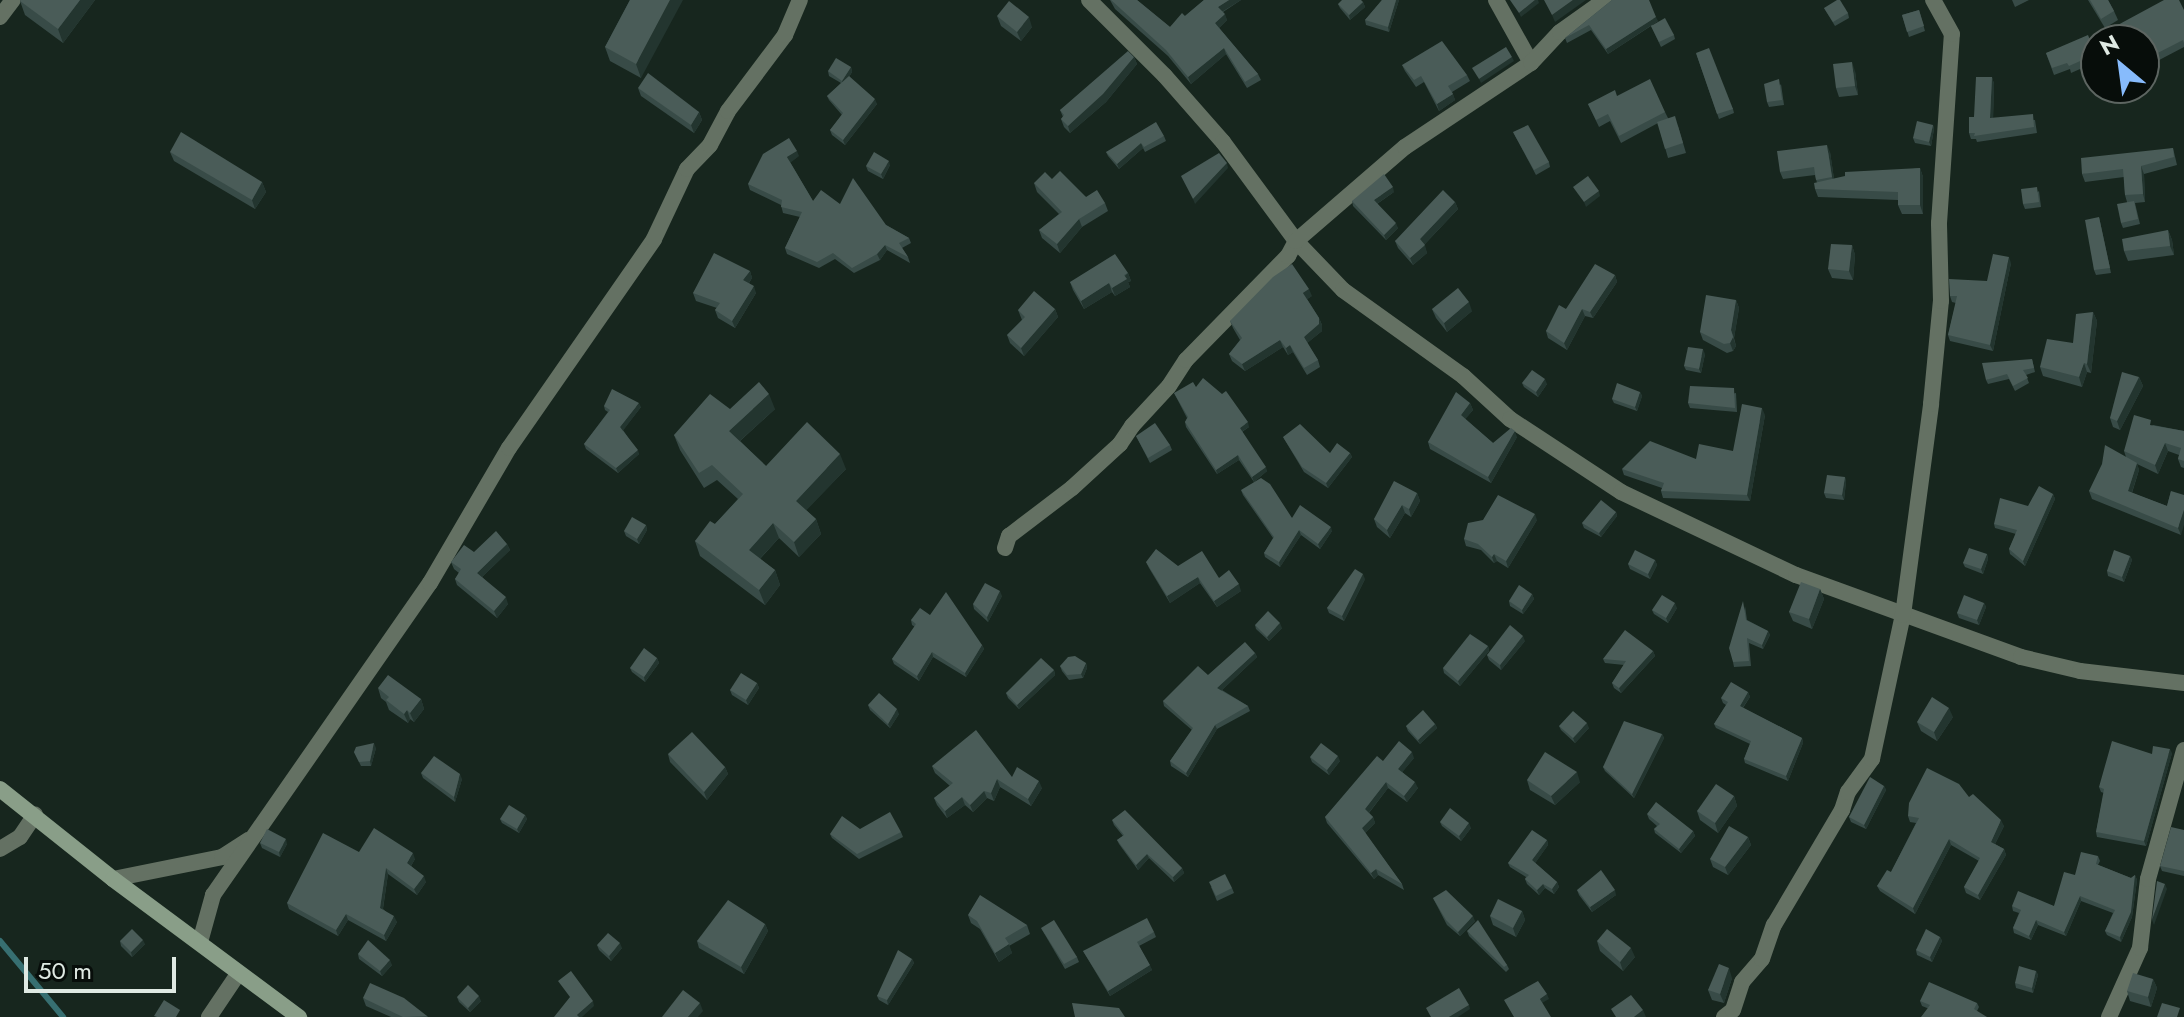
<!DOCTYPE html>
<html>
<head>
<meta charset="utf-8">
<style>
	body { margin:0 }
	#map { position:relative; width:2184px; height:1017px; overflow:hidden; background:#17261e; font-family:Jost,sans-serif }
	div>[style] { position:absolute }
	[style*='--x'] { left:calc(var(--x)*1px); top:calc(var(--y)*1px); width:calc(var(--w)*1px); rotate:calc(var(--a)*1deg) }
	.stream>* { height:6px; margin:-3px; padding:0 3px; transform-origin:3px; border-radius:3px; background:#376f71 }
	.street>* { height:16px; margin:-8px; padding:0 8px; transform-origin:8px; border-radius:8px; background:#647163 }
	.secondary>* { height:16px; margin:-8px; padding:0 8px; transform-origin:8px; border-radius:8px; background:#899e88 }
	.wall>* { inset:0; background:#384b47 }
	.shaded-wall>* { inset:0; background:#23352f }
	.building>* { inset:0; background:#4a5c58 }
	span { translate:-50% -50%; white-space:nowrap; text-align:center; line-height:1.15; -webkit-text-stroke:6px #070d0a; paint-order:stroke }
	.north { position:absolute; left:2080px; top:24px; width:80px; height:80px; box-sizing:border-box; background:#070d0a; border:2px solid #5d6561; border-radius:50%; rotate:331deg; font-size:22px; font-weight:700; line-height:32px; text-align:center; color:#dfe9e3 }
	.north::after { content:''; display:block; margin:auto; width:28px; height:36px; background:#87bbfc; clip-path:polygon(50% 0,100% 100%,50% 72%,0 100%) }
	.scale { position:absolute; left:24px; top:957px; width:152px; height:36px; box-sizing:border-box; border:4px solid #dfe9e3; border-top:0; padding-left:10px; font-size:24px; line-height:28px; white-space:nowrap; color:#dfe9e3; -webkit-text-stroke:6px #070d0a; paint-order:stroke }
</style>
</head>
<body>
<div id="map">
	<div class="stream">
		<div style="--x:0;--y:941;--w:99;--a:50.3"></div>
	</div>
	<div class="street">
		<div style="--x:1089;--y:0;--w:107;--a:45"></div>
		<div style="--x:1165;--y:76;--w:88;--a:48.7"></div>
		<div style="--x:1223;--y:142;--w:123;--a:53.6"></div>
		<div style="--x:1296;--y:241;--w:68;--a:46.2"></div>
		<div style="--x:1343;--y:290;--w:148;--a:35.6"></div>
		<div style="--x:1463;--y:376;--w:64;--a:42.5"></div>
		<div style="--x:1510;--y:419;--w:133;--a:33.3"></div>
		<div style="--x:1621;--y:492;--w:194;--a:25.4"></div>
		<div style="--x:1796;--y:575;--w:239;--a:20"></div>
		<div style="--x:2021;--y:657;--w:61;--a:13.3"></div>
		<div style="--x:2080;--y:671;--w:105;--a:6.6"></div>
		<div style="--x:1496;--y:0;--w:72;--a:60.9"></div>
		<div style="--x:0;--y:17;--w:21;--a:-53"></div>
		<div style="--x:1005;--y:548;--w:13;--a:-72"></div>
		<div style="--x:1009;--y:536;--w:79;--a:-37.3"></div>
		<div style="--x:1072;--y:488;--w:65;--a:-42.5"></div>
		<div style="--x:1120;--y:444;--w:22;--a:-56"></div>
		<div style="--x:1132;--y:426;--w:54;--a:-47.2"></div>
		<div style="--x:1169;--y:386;--w:31;--a:-57"></div>
		<div style="--x:1186;--y:360;--w:146;--a:-45.6"></div>
		<div style="--x:1288;--y:256;--w:17;--a:-62"></div>
		<div style="--x:1296;--y:241;--w:144;--a:-40.8"></div>
		<div style="--x:1405;--y:147;--w:151;--a:-33.7"></div>
		<div style="--x:1531;--y:63;--w:42;--a:-46.9"></div>
		<div style="--x:1560;--y:32;--w:55;--a:-35.4"></div>
		<div style="--x:0;--y:849;--w:23;--a:-31"></div>
		<div style="--x:20;--y:837;--w:27;--a:-56"></div>
		<div style="--x:113;--y:879;--w:111;--a:-11.4"></div>
		<div style="--x:222;--y:857;--w:31;--a:-33"></div>
		<div style="--x:200;--y:942;--w:49;--a:-74.5"></div>
		<div style="--x:213;--y:895;--w:380;--a:-55.2"></div>
		<div style="--x:430;--y:583;--w:156;--a:-59.7"></div>
		<div style="--x:509;--y:448;--w:254;--a:-55.2"></div>
		<div style="--x:654;--y:239;--w:77;--a:-64.8"></div>
		<div style="--x:687;--y:169;--w:33;--a:-46"></div>
		<div style="--x:710;--y:145;--w:38;--a:-62"></div>
		<div style="--x:728;--y:111;--w:95;--a:-53.1"></div>
		<div style="--x:785;--y:35;--w:38;--a:-67"></div>
		<div style="--x:209;--y:1017;--w:52;--a:-56"></div>
		<div style="--x:1724;--y:1017;--w:11;--a:-38"></div>
		<div style="--x:1733;--y:1010;--w:29;--a:-72"></div>
		<div style="--x:1742;--y:982;--w:30;--a:-49"></div>
		<div style="--x:1762;--y:959;--w:36;--a:-71"></div>
		<div style="--x:1774;--y:925;--w:134;--a:-59.4"></div>
		<div style="--x:1842;--y:810;--w:19;--a:-72"></div>
		<div style="--x:1848;--y:792;--w:41;--a:-54"></div>
		<div style="--x:1872;--y:759;--w:147;--a:-77.9"></div>
		<div style="--x:1903;--y:615;--w:213;--a:-82.4"></div>
		<div style="--x:1931;--y:404;--w:103;--a:-84.5"></div>
		<div style="--x:1941;--y:301;--w:78;--a:-91.5"></div>
		<div style="--x:1939;--y:223;--w:189;--a:-86.1"></div>
		<div style="--x:1952;--y:34;--w:39;--a:-119"></div>
		<div style="--x:2109;--y:1017;--w:76;--a:-65.8"></div>
		<div style="--x:2140;--y:948;--w:69;--a:-83.4"></div>
		<div style="--x:2148;--y:879;--w:134;--a:-74.4"></div>
	</div>
	<div class="secondary">
		<div style="--x:0;--y:789;--w:144;--a:38.5"></div>
		<div style="--x:113;--y:879;--w:232;--a:36.6"></div>
	</div>
	<div class="wall">
		<div style="clip-path:polygon(95px 0,63px 43px,25px 15px,20px 1px)"></div>
		<div style="clip-path:polygon(630px 0,641px 78px,610px 61px,605px 47px)"></div>
		<div style="clip-path:polygon(1110px 0,1137px 0,1170px 27px,1185px 16px,1204px 0,1241px 0,1223px 12px,1227px 20px,1219px 28px,1258px 74px,1261px 80px,1247px 88px,1226px 54px,1191px 84px,1168px 56px,1115px 9px)"></div>
		<div style="clip-path:polygon(1382px 0,1399px 0,1389px 32px,1366px 25px,1365px 20px)"></div>
		<div style="clip-path:polygon(1612px 0,1658px 21px,1652px 25px,1674px 35px,1675px 39px,1661px 47px,1651px 26px,1608px 54px,1591px 30px,1567px 43px,1565px 38px)"></div>
		<div style="clip-path:polygon(2012px 0,2029px 0,2015px 7px)"></div>
		<div style="clip-path:polygon(2088px 0,2108px 0,2114px 11px,2118px 20px,2105px 28px)"></div>
		<div style="clip-path:polygon(1363px 2px,1365px 7px,1350px 20px,1340px 8px,1338px 4px)"></div>
		<div style="clip-path:polygon(1824px 8px,1848px 13px,1849px 18px,1835px 26px)"></div>
		<div style="clip-path:polygon(1919px 10px,1925px 31px,1909px 37px,1902px 15px)"></div>
		<div style="clip-path:polygon(2184px 10px,2184px 47px,2144px 68px,2144px 40px,2096px 40px,2096px 62px,2071px 73px,2070px 69px,2054px 75px,2046px 53px,2090px 40px)"></div>
		<div style="clip-path:polygon(997px 16px,1032px 27px,1021px 41px,1001px 26px)"></div>
		<div style="clip-path:polygon(1696px 53px,1733px 109px,1734px 113px,1719px 119px)"></div>
		<div style="clip-path:polygon(1134px 57px,1137px 64px,1106px 102px,1070px 133px,1064px 127px,1061px 119px,1063px 117px,1060px 110px)"></div>
		<div style="clip-path:polygon(1402px 65px,1467px 75px,1470px 81px,1452px 92px,1455px 100px,1439px 111px,1424px 82px,1416px 87px,1405px 71px)"></div>
		<div style="clip-path:polygon(851px 67px,852px 72px,849px 77px,877px 104px,845px 145px,832px 135px,830px 130px,842px 115px,829px 100px,827px 96px,841px 83px,829px 76px,828px 71px)"></div>
		<div style="clip-path:polygon(1855px 71px,1858px 95px,1839px 97px,1836px 88px)"></div>
		<div style="clip-path:polygon(1992px 77px,1994px 84px,1993px 118px,2035px 120px,2037px 133px,1977px 142px,1976px 139px,1971px 139px,1969px 133px,1974px 117px)"></div>
		<div style="clip-path:polygon(1781px 84px,1784px 105px,1769px 107px,1767px 102px)"></div>
		<div style="clip-path:polygon(638px 88px,699px 112px,702px 120px,694px 133px,641px 96px)"></div>
		<div style="clip-path:polygon(1617px 96px,1665px 112px,1668px 118px,1678px 126px,1686px 153px,1668px 158px,1658px 123px,1621px 143px,1610px 121px,1599px 127px,1588px 104px)"></div>
		<div style="clip-path:polygon(1933px 125px,1934px 129px,1931px 146px,1915px 143px,1913px 138px)"></div>
		<div style="clip-path:polygon(1513px 132px,1549px 162px,1550px 167px,1536px 175px)"></div>
		<div style="clip-path:polygon(1164px 136px,1166px 141px,1145px 152px,1143px 148px,1119px 169px,1108px 156px,1106px 152px)"></div>
		<div style="clip-path:polygon(2173px 148px,2177px 165px,2144px 174px,2145px 202px,2135px 203px,2140px 224px,2123px 228px,2121px 223px,2127px 202px,2125px 195px,2124px 177px,2085px 182px,2082px 174px)"></div>
		<div style="clip-path:polygon(170px 152px,262px 182px,266px 192px,255px 209px,174px 161px)"></div>
		<div style="clip-path:polygon(1830px 152px,1834px 179px,1920px 168px,1923px 177px,1923px 214px,1902px 214px,1898px 205px,1898px 200px,1818px 197px,1815px 189px,1817px 183px,1815px 175px,1783px 179px,1780px 172px)"></div>
		<div style="clip-path:polygon(799px 156px,790px 162px,813px 201px,840px 204px,886px 225px,909px 238px,911px 243px,902px 248px,908px 257px,910px 263px,887px 250px,880px 260px,854px 273px,835px 259px,819px 268px,787px 254px,785px 248px,800px 217px,783px 213px,781px 205px,750px 190px,748px 184px)"></div>
		<div style="clip-path:polygon(890px 165px,883px 179px,868px 171px,866px 166px)"></div>
		<div style="clip-path:polygon(1052px 179px,1086px 197px,1105px 203px,1108px 211px,1082px 227px,1060px 253px,1042px 238px,1039px 230px,1059px 214px,1037px 192px,1034px 183px)"></div>
		<div style="clip-path:polygon(2039px 191px,2041px 207px,2025px 209px,2023px 204px)"></div>
		<div style="clip-path:polygon(1394px 192px,1377px 204px,1398px 228px,1386px 240px,1353px 206px,1352px 201px)"></div>
		<div style="clip-path:polygon(1455px 202px,1458px 209px,1424px 245px,1427px 253px,1413px 265px,1398px 248px,1395px 241px)"></div>
		<div style="clip-path:polygon(2099px 217px,2111px 273px,2096px 275px,2094px 270px)"></div>
		<div style="clip-path:polygon(2168px 230px,2172px 240px,2174px 255px,2128px 261px,2124px 251px)"></div>
		<div style="clip-path:polygon(1852px 245px,1855px 255px,1853px 280px,1832px 278px,1828px 269px)"></div>
		<div style="clip-path:polygon(2011px 263px,1993px 351px,1950px 341px,1948px 335px,1956px 303px,1952px 302px,1950px 296px,1987px 281px)"></div>
		<div style="clip-path:polygon(750px 271px,752px 278px,749px 283px,756px 293px,735px 328px,718px 318px,715px 310px,717px 308px,696px 301px,693px 293px)"></div>
		<div style="clip-path:polygon(1128px 273px,1131px 281px,1128px 282px,1130px 287px,1115px 296px,1112px 292px,1084px 309px,1073px 290px,1070px 282px)"></div>
		<div style="clip-path:polygon(1615px 275px,1617px 282px,1593px 318px,1585px 316px,1567px 350px,1548px 338px,1546px 331px,1566px 309px)"></div>
		<div style="clip-path:polygon(1312px 296px,1307px 299px,1319px 318px,1322px 325px,1322px 331px,1307px 343px,1318px 360px,1320px 367px,1307px 375px,1293px 352px,1288px 355px,1283px 347px,1245px 371px,1232px 361px,1229px 354px,1240px 340px,1233px 328px,1230px 321px)"></div>
		<div style="clip-path:polygon(1736px 300px,1739px 308px,1734px 338px,1736px 346px,1733px 351px,1727px 353px,1703px 340px,1700px 332px)"></div>
		<div style="clip-path:polygon(1055px 309px,1058px 317px,1024px 356px,1010px 343px,1007px 335px,1022px 320px,1018px 310px)"></div>
		<div style="clip-path:polygon(1432px 309px,1472px 311px,1447px 332px,1436px 318px)"></div>
		<div style="clip-path:polygon(2093px 312px,2097px 321px,2091px 373px,2087px 372px,2082px 387px,2043px 376px,2040px 367px,2073px 343px)"></div>
		<div style="clip-path:polygon(1705px 354px,1701px 373px,1686px 370px,1684px 366px)"></div>
		<div style="clip-path:polygon(2032px 359px,2035px 372px,2026px 375px,2029px 383px,2015px 391px,2009px 379px,1988px 384px,1986px 380px)"></div>
		<div style="clip-path:polygon(2139px 377px,2143px 386px,2120px 430px,2113px 427px,2110px 418px)"></div>
		<div style="clip-path:polygon(1522px 383px,1547px 384px,1538px 397px,1524px 387px)"></div>
		<div style="clip-path:polygon(1196px 387px,1249px 427px,1242px 432px,1267px 471px,1254px 482px,1239px 460px,1217px 474px,1186px 427px,1185px 422px,1187px 418px,1174px 393px)"></div>
		<div style="clip-path:polygon(1640px 392px,1642px 396px,1637px 411px,1614px 403px,1612px 399px)"></div>
		<div style="clip-path:polygon(1736px 393px,1737px 412px,1690px 408px,1688px 403px)"></div>
		<div style="clip-path:polygon(1470px 403px,1473px 410px,1465px 419px,1493px 443px,1517px 437px,1491px 483px,1430px 449px,1428px 442px)"></div>
		<div style="clip-path:polygon(604px 406px,641px 407px,623px 430px,639px 454px,618px 473px,586px 449px,584px 444px,608px 412px,605px 410px)"></div>
		<div style="clip-path:polygon(730px 409px,775px 409px,740px 441px,766px 466px,846px 469px,806px 510px,816px 519px,821px 534px,799px 557px,779px 538px,760px 559px,775px 570px,780px 585px,765px 605px,700px 556px,695px 541px,715px 524px,738px 499px,717px 480px,704px 488px,680px 450px,674px 435px)"></div>
		<div style="clip-path:polygon(1765px 415px,1750px 501px,1663px 498px,1661px 491px,1662px 488px,1624px 475px,1622px 469px,1696px 459px,1733px 451px)"></div>
		<div style="clip-path:polygon(2153px 425px,2184px 431px,2184px 468px,2181px 467px,2178px 459px,2179px 455px,2168px 451px,2158px 474px,2137px 464px,2139px 470px,2132px 493px,2167px 506px,2171px 491px,2181px 535px,2092px 499px,2089px 491px,2126px 457px,2124px 451px)"></div>
		<div style="clip-path:polygon(1136px 436px,1170px 445px,1172px 450px,1150px 463px)"></div>
		<div style="clip-path:polygon(1283px 437px,1330px 453px,1350px 453px,1352px 457px,1328px 488px,1304px 472px)"></div>
		<div style="clip-path:polygon(1845px 477px,1846px 482px,1844px 500px,1826px 498px,1824px 493px)"></div>
		<div style="clip-path:polygon(1241px 490px,1292px 518px,1332px 531px,1320px 549px,1301px 535px,1280px 567px,1265px 557px,1264px 553px,1273px 538px,1243px 495px)"></div>
		<div style="clip-path:polygon(1417px 493px,1420px 501px,1411px 517px,1405px 513px,1390px 538px,1377px 527px,1374px 519px)"></div>
		<div style="clip-path:polygon(2053px 494px,2055px 499px,2025px 566px,2010px 554px,2009px 549px,2016px 534px,1995px 528px,1994px 524px)"></div>
		<div style="clip-path:polygon(1616px 512px,1617px 516px,1601px 537px,1584px 528px,1582px 523px)"></div>
		<div style="clip-path:polygon(1537px 520px,1508px 568px,1497px 561px,1494px 563px,1481px 550px,1466px 546px,1464px 539px)"></div>
		<div style="clip-path:polygon(646px 525px,647px 530px,639px 544px,626px 536px,624px 531px)"></div>
		<div style="clip-path:polygon(507px 544px,510px 550px,482px 577px,508px 604px,497px 618px,457px 585px,455px 579px,459px 573px,454px 569px,451px 562px,474px 552px)"></div>
		<div style="clip-path:polygon(1987px 554px,1988px 559px,1983px 574px,1965px 567px,1963px 563px)"></div>
		<div style="clip-path:polygon(2130px 556px,2132px 560px,2124px 582px,2108px 576px,2107px 571px)"></div>
		<div style="clip-path:polygon(1655px 560px,1657px 565px,1650px 579px,1630px 569px,1628px 564px)"></div>
		<div style="clip-path:polygon(1146px 562px,1178px 566px,1219px 578px,1241px 591px,1217px 607px,1200px 583px,1170px 603px,1149px 568px)"></div>
		<div style="clip-path:polygon(1365px 579px,1344px 621px,1329px 613px,1327px 608px)"></div>
		<div style="clip-path:polygon(1820px 589px,1824px 599px,1812px 629px,1793px 621px,1789px 612px)"></div>
		<div style="clip-path:polygon(1532px 594px,1534px 599px,1523px 614px,1510px 606px,1509px 601px)"></div>
		<div style="clip-path:polygon(1002px 596px,988px 622px,974px 609px,973px 604px)"></div>
		<div style="clip-path:polygon(1984px 603px,1986px 607px,1979px 625px,1959px 618px,1957px 613px)"></div>
		<div style="clip-path:polygon(1745px 606px,1747px 620px,1768px 631px,1770px 635px,1763px 649px,1749px 643px,1751px 666px,1734px 667px,1733px 662px)"></div>
		<div style="clip-path:polygon(1677px 608px,1668px 623px,1654px 614px,1652px 610px)"></div>
		<div style="clip-path:polygon(930px 615px,982px 645px,984px 649px,966px 677px,933px 657px,919px 681px,894px 664px,892px 659px,915px 627px,912px 625px,911px 620px)"></div>
		<div style="clip-path:polygon(1255px 625px,1282px 628px,1269px 641px,1256px 629px)"></div>
		<div style="clip-path:polygon(1525px 641px,1501px 670px,1489px 660px,1487px 655px)"></div>
		<div style="clip-path:polygon(1488px 646px,1489px 651px,1460px 686px,1444px 673px,1443px 668px)"></div>
		<div style="clip-path:polygon(1653px 651px,1655px 656px,1621px 693px,1614px 688px,1612px 683px,1624px 665px,1605px 663px,1603px 659px)"></div>
		<div style="clip-path:polygon(1255px 653px,1257px 657px,1222px 690px,1248px 706px,1250px 711px,1217px 729px,1188px 777px,1171px 766px,1170px 761px,1192px 730px,1164px 706px,1163px 701px,1208px 675px)"></div>
		<div style="clip-path:polygon(657px 658px,659px 663px,645px 682px,632px 672px,630px 668px)"></div>
		<div style="clip-path:polygon(1086px 663px,1087px 668px,1083px 678px,1069px 680px,1062px 671px,1060px 666px)"></div>
		<div style="clip-path:polygon(1054px 670px,1055px 675px,1019px 709px,1008px 698px,1006px 693px)"></div>
		<div style="clip-path:polygon(757px 683px,759px 688px,748px 705px,732px 695px,730px 690px)"></div>
		<div style="clip-path:polygon(378px 688px,421px 699px,424px 709px,414px 722px,410px 719px,408px 723px,389px 710px,386px 702px,381px 698px)"></div>
		<div style="clip-path:polygon(1748px 692px,1750px 697px,1743px 708px,1802px 738px,1803px 743px,1788px 781px,1745px 763px,1744px 759px,1750px 744px,1716px 728px,1714px 724px,1726px 705px,1723px 703px,1721px 698px)"></div>
		<div style="clip-path:polygon(868px 705px,899px 714px,890px 728px,870px 710px)"></div>
		<div style="clip-path:polygon(1953px 717px,1937px 741px,1921px 731px,1917px 722px)"></div>
		<div style="clip-path:polygon(1435px 724px,1437px 728px,1420px 744px,1408px 731px,1406px 726px)"></div>
		<div style="clip-path:polygon(1559px 726px,1589px 728px,1575px 743px,1561px 730px)"></div>
		<div style="clip-path:polygon(1662px 734px,1664px 738px,1634px 798px,1605px 771px,1603px 767px)"></div>
		<div style="clip-path:polygon(376px 748px,371px 766px,361px 766px,354px 752px)"></div>
		<div style="clip-path:polygon(2172px 753px,2146px 846px,2097px 837px,2096px 832px,2104px 793px,2101px 792px,2099px 787px)"></div>
		<div style="clip-path:polygon(668px 754px,725px 767px,728px 774px,707px 800px,670px 762px)"></div>
		<div style="clip-path:polygon(1310px 757px,1340px 761px,1329px 775px,1312px 762px)"></div>
		<div style="clip-path:polygon(1414px 758px,1402px 772px,1418px 788px,1407px 802px,1388px 788px,1369px 813px,1373px 817px,1375px 823px,1365px 833px,1402px 884px,1404px 890px,1378px 875px,1374px 879px,1327px 823px,1325px 817px,1383px 761px)"></div>
		<div style="clip-path:polygon(932px 766px,1012px 777px,1042px 788px,1031px 806px,1000px 787px,994px 801px,987px 798px,973px 812px,965px 805px,947px 818px,937px 805px,934px 798px,950px 786px,935px 773px)"></div>
		<div style="clip-path:polygon(421px 773px,462px 779px,455px 802px,423px 778px)"></div>
		<div style="clip-path:polygon(1527px 780px,1580px 782px,1555px 805px,1530px 790px)"></div>
		<div style="clip-path:polygon(1884px 786px,1886px 790px,1866px 829px,1851px 822px,1849px 817px)"></div>
		<div style="clip-path:polygon(1734px 796px,1737px 806px,1718px 833px,1700px 820px,1697px 811px)"></div>
		<div style="clip-path:polygon(1969px 797px,2004px 826px,1995px 844px,2004px 849px,2006px 855px,1980px 900px,1966px 893px,1964px 887px,1979px 861px,1951px 845px,1915px 914px,1880px 891px,1877px 886px,1891px 872px,1916px 823px,1910px 822px,1908px 816px)"></div>
		<div style="clip-path:polygon(1647px 814px,1693px 831px,1695px 836px,1681px 853px,1655px 833px,1654px 829px,1657px 826px,1649px 819px)"></div>
		<div style="clip-path:polygon(525px 815px,527px 819px,519px 833px,502px 823px,500px 819px)"></div>
		<div style="clip-path:polygon(1112px 820px,1182px 868px,1184px 873px,1174px 882px,1149px 858px,1138px 870px,1119px 844px,1117px 840px,1123px 836px,1114px 825px)"></div>
		<div style="clip-path:polygon(1440px 822px,1471px 828px,1461px 841px,1442px 826px)"></div>
		<div style="clip-path:polygon(860px 829px,901px 832px,903px 837px,859px 859px,832px 838px,830px 834px)"></div>
		<div style="clip-path:polygon(2184px 830px,2184px 876px,2162px 871px,2160px 866px)"></div>
		<div style="clip-path:polygon(1748px 837px,1751px 845px,1728px 875px,1713px 867px,1710px 859px)"></div>
		<div style="clip-path:polygon(1547px 840px,1548px 845px,1535px 863px,1557px 882px,1559px 887px,1554px 894px,1545px 888px,1539px 895px,1527px 884px,1525px 879px,1526px 877px,1510px 867px,1508px 863px)"></div>
		<div style="clip-path:polygon(260px 843px,287px 844px,280px 857px,262px 848px)"></div>
		<div style="clip-path:polygon(359px 852px,415px 859px,411px 866px,426px 882px,417px 895px,388px 874px,383px 909px,397px 922px,386px 941px,348px 920px,338px 936px,289px 909px,287px 903px)"></div>
		<div style="clip-path:polygon(2098px 856px,2100px 861px,2098px 865px,2131px 878px,2135px 875px,2137px 880px,2132px 917px,2121px 942px,2107px 935px,2105px 931px,2113px 913px,2081px 901px,2066px 936px,2038px 925px,2031px 940px,2014px 933px,2013px 928px,2019px 913px,2013px 911px,2012px 906px,2054px 906px,2075px 875px)"></div>
		<div style="clip-path:polygon(1211px 887px,1232px 888px,1234px 893px,1217px 901px)"></div>
		<div style="clip-path:polygon(1577px 890px,1616px 895px,1592px 912px,1579px 895px)"></div>
		<div style="clip-path:polygon(1433px 898px,1475px 921px,1460px 936px,1447px 925px)"></div>
		<div style="clip-path:polygon(1522px 911px,1525px 920px,1516px 937px,1493px 925px,1490px 916px)"></div>
		<div style="clip-path:polygon(968px 915px,1027px 925px,1030px 934px,1009px 946px,1012px 953px,999px 962px,980px 929px,971px 923px)"></div>
		<div style="clip-path:polygon(765px 924px,768px 931px,744px 974px,699px 948px,697px 941px)"></div>
		<div style="clip-path:polygon(1041px 928px,1077px 957px,1079px 962px,1065px 969px)"></div>
		<div style="clip-path:polygon(1467px 931px,1507px 965px,1509px 969px,1506px 972px,1469px 936px)"></div>
		<div style="clip-path:polygon(1154px 932px,1156px 937px,1139px 946px,1152px 970px,1110px 996px,1083px 951px)"></div>
		<div style="clip-path:polygon(1940px 937px,1942px 941px,1932px 962px,1917px 955px,1916px 950px)"></div>
		<div style="clip-path:polygon(120px 941px,145px 944px,132px 957px,121px 946px)"></div>
		<div style="clip-path:polygon(1597px 941px,1635px 957px,1623px 971px,1600px 951px)"></div>
		<div style="clip-path:polygon(597px 945px,622px 948px,611px 961px,599px 950px)"></div>
		<div style="clip-path:polygon(358px 954px,392px 965px,382px 976px,359px 959px)"></div>
		<div style="clip-path:polygon(912px 959px,914px 963px,888px 1005px,879px 1000px,877px 996px)"></div>
		<div style="clip-path:polygon(2036px 971px,2038px 975px,2033px 993px,2016px 988px,2015px 983px)"></div>
		<div style="clip-path:polygon(1732px 978px,1724px 1003px,1712px 1000px,1708px 990px)"></div>
		<div style="clip-path:polygon(2153px 979px,2157px 988px,2151px 1007px,2130px 1001px,2127px 991px)"></div>
		<div style="clip-path:polygon(457px 997px,481px 1001px,470px 1012px,459px 1002px)"></div>
		<div style="clip-path:polygon(363px 998px,427px 1016px,428px 1017px,391px 1017px,366px 1006px)"></div>
		<div style="clip-path:polygon(1920px 1001px,1977px 1003px,1979px 1007px,1977px 1011px,1927px 1008px,1922px 1006px)"></div>
	</div>
	<div class="shaded-wall">
		<div style="clip-path:polygon(80px 0,95px 0,63px 43px,58px 29px)"></div>
		<div style="clip-path:polygon(670px 0,683px 0,641px 78px,636px 64px)"></div>
		<div style="clip-path:polygon(1229px 0,1241px 0,1220px 13px,1218px 7px)"></div>
		<div style="clip-path:polygon(1396px 0,1399px 0,1389px 32px,1388px 27px)"></div>
		<div style="clip-path:polygon(1535px 0,1538px 0,1539px 3px,1521px 17px,1519px 13px)"></div>
		<div style="clip-path:polygon(1573px 0,1586px 0,1555px 22px,1552px 15px)"></div>
		<div style="clip-path:polygon(1363px 2px,1365px 7px,1350px 20px,1349px 15px)"></div>
		<div style="clip-path:polygon(1225px 14px,1227px 20px,1217px 30px,1215px 23px)"></div>
		<div style="clip-path:polygon(1029px 17px,1032px 27px,1021px 41px,1017px 32px)"></div>
		<div style="clip-path:polygon(1656px 17px,1658px 21px,1608px 54px,1606px 49px)"></div>
		<div style="clip-path:polygon(1224px 48px,1226px 54px,1191px 84px,1188px 77px)"></div>
		<div style="clip-path:polygon(1134px 57px,1137px 64px,1106px 102px,1070px 133px,1068px 126px)"></div>
		<div style="clip-path:polygon(1512px 57px,1514px 61px,1481px 83px,1479px 79px)"></div>
		<div style="clip-path:polygon(1852px 62px,1855px 71px,1858px 95px,1855px 86px)"></div>
		<div style="clip-path:polygon(851px 67px,852px 72px,844px 85px,842px 81px)"></div>
		<div style="clip-path:polygon(1992px 77px,1994px 84px,1993px 124px,1990px 118px)"></div>
		<div style="clip-path:polygon(1453px 94px,1455px 100px,1439px 111px,1437px 104px)"></div>
		<div style="clip-path:polygon(875px 99px,877px 104px,845px 145px,843px 140px)"></div>
		<div style="clip-path:polygon(699px 112px,702px 120px,694px 133px,691px 125px)"></div>
		<div style="clip-path:polygon(1933px 125px,1934px 129px,1931px 146px,1929px 142px)"></div>
		<div style="clip-path:polygon(1141px 143px,1143px 148px,1119px 169px,1117px 164px)"></div>
		<div style="clip-path:polygon(1827px 145px,1830px 152px,1835px 185px,1832px 177px)"></div>
		<div style="clip-path:polygon(797px 151px,799px 156px,790px 163px,787px 157px)"></div>
		<div style="clip-path:polygon(889px 161px,890px 165px,883px 179px,881px 174px)"></div>
		<div style="clip-path:polygon(1227px 163px,1228px 168px,1195px 204px,1193px 199px)"></div>
		<div style="clip-path:polygon(2141px 166px,2144px 174px,2145px 202px,2143px 194px)"></div>
		<div style="clip-path:polygon(1920px 168px,1923px 177px,1923px 214px,1920px 205px)"></div>
		<div style="clip-path:polygon(262px 182px,266px 192px,255px 209px,252px 200px)"></div>
		<div style="clip-path:polygon(1393px 187px,1394px 192px,1375px 205px,1374px 200px)"></div>
		<div style="clip-path:polygon(1599px 191px,1600px 196px,1586px 207px,1584px 202px)"></div>
		<div style="clip-path:polygon(1455px 202px,1458px 209px,1422px 247px,1420px 239px)"></div>
		<div style="clip-path:polygon(1079px 219px,1082px 227px,1060px 253px,1057px 244px)"></div>
		<div style="clip-path:polygon(1396px 223px,1398px 228px,1386px 240px,1384px 235px)"></div>
		<div style="clip-path:polygon(2168px 230px,2172px 240px,2174px 255px,2170px 246px)"></div>
		<div style="clip-path:polygon(885px 245px,887px 250px,880px 260px,877px 254px)"></div>
		<div style="clip-path:polygon(1425px 245px,1427px 253px,1413px 265px,1410px 258px)"></div>
		<div style="clip-path:polygon(1852px 245px,1855px 255px,1853px 280px,1849px 271px)"></div>
		<div style="clip-path:polygon(2009px 257px,2011px 263px,1993px 351px,1990px 345px)"></div>
		<div style="clip-path:polygon(750px 271px,752px 278px,746px 287px,743px 280px)"></div>
		<div style="clip-path:polygon(1128px 273px,1131px 281px,1128px 282px,1130px 287px,1115px 296px,1112px 288px)"></div>
		<div style="clip-path:polygon(1615px 275px,1617px 282px,1593px 318px,1590px 312px)"></div>
		<div style="clip-path:polygon(1109px 283px,1112px 292px,1084px 309px,1081px 301px)"></div>
		<div style="clip-path:polygon(754px 286px,756px 293px,735px 328px,732px 321px)"></div>
		<div style="clip-path:polygon(1309px 289px,1312px 296px,1306px 300px,1303px 293px)"></div>
		<div style="clip-path:polygon(1736px 300px,1739px 308px,1734px 338px,1731px 330px)"></div>
		<div style="clip-path:polygon(1469px 302px,1472px 311px,1447px 332px,1444px 323px)"></div>
		<div style="clip-path:polygon(1055px 309px,1058px 317px,1024px 356px,1021px 348px)"></div>
		<div style="clip-path:polygon(1582px 309px,1585px 316px,1567px 350px,1564px 343px)"></div>
		<div style="clip-path:polygon(2093px 312px,2097px 321px,2091px 373px,2087px 364px)"></div>
		<div style="clip-path:polygon(1319px 318px,1322px 325px,1322px 331px,1306px 344px,1304px 337px)"></div>
		<div style="clip-path:polygon(1733px 337px,1736px 346px,1733px 351px,1730px 343px)"></div>
		<div style="clip-path:polygon(1280px 340px,1283px 347px,1245px 371px,1242px 364px)"></div>
		<div style="clip-path:polygon(1290px 345px,1293px 352px,1288px 355px,1286px 348px)"></div>
		<div style="clip-path:polygon(1703px 349px,1705px 354px,1701px 373px,1699px 369px)"></div>
		<div style="clip-path:polygon(2084px 363px,2087px 372px,2082px 387px,2079px 377px)"></div>
		<div style="clip-path:polygon(2139px 377px,2143px 386px,2120px 430px,2117px 421px)"></div>
		<div style="clip-path:polygon(1545px 379px,1547px 384px,1538px 397px,1536px 392px)"></div>
		<div style="clip-path:polygon(1640px 392px,1642px 396px,1637px 411px,1635px 407px)"></div>
		<div style="clip-path:polygon(769px 394px,775px 409px,734px 446px,729px 431px)"></div>
		<div style="clip-path:polygon(639px 403px,641px 407px,622px 432px,620px 427px)"></div>
		<div style="clip-path:polygon(1470px 403px,1473px 410px,1463px 422px,1461px 415px)"></div>
		<div style="clip-path:polygon(1762px 408px,1765px 415px,1750px 501px,1747px 495px)"></div>
		<div style="clip-path:polygon(1248px 422px,1249px 427px,1241px 432px,1240px 428px)"></div>
		<div style="clip-path:polygon(1515px 431px,1517px 437px,1491px 483px,1488px 477px)"></div>
		<div style="clip-path:polygon(2165px 443px,2168px 451px,2158px 474px,2155px 465px)"></div>
		<div style="clip-path:polygon(638px 450px,639px 454px,618px 473px,616px 468px)"></div>
		<div style="clip-path:polygon(1350px 453px,1352px 457px,1328px 488px,1326px 483px)"></div>
		<div style="clip-path:polygon(840px 454px,846px 469px,801px 516px,796px 501px)"></div>
		<div style="clip-path:polygon(1238px 455px,1239px 460px,1217px 474px,1216px 470px)"></div>
		<div style="clip-path:polygon(2137px 463px,2139px 470px,2130px 498px,2128px 491px)"></div>
		<div style="clip-path:polygon(1266px 467px,1267px 471px,1254px 482px,1252px 477px)"></div>
		<div style="clip-path:polygon(1845px 477px,1846px 482px,1844px 500px,1842px 495px)"></div>
		<div style="clip-path:polygon(1417px 493px,1420px 501px,1411px 517px,1409px 509px)"></div>
		<div style="clip-path:polygon(2053px 494px,2055px 499px,2025px 566px,2023px 561px)"></div>
		<div style="clip-path:polygon(1402px 505px,1405px 513px,1390px 538px,1387px 530px)"></div>
		<div style="clip-path:polygon(2184px 510px,2184px 525px,2181px 535px,2178px 528px)"></div>
		<div style="clip-path:polygon(1616px 512px,1617px 516px,1601px 537px,1599px 533px)"></div>
		<div style="clip-path:polygon(1535px 514px,1537px 520px,1508px 568px,1506px 561px)"></div>
		<div style="clip-path:polygon(816px 519px,821px 534px,799px 557px,794px 542px)"></div>
		<div style="clip-path:polygon(773px 523px,779px 538px,754px 565px,749px 550px)"></div>
		<div style="clip-path:polygon(646px 525px,647px 530px,639px 544px,637px 539px)"></div>
		<div style="clip-path:polygon(1331px 527px,1332px 531px,1320px 549px,1318px 544px)"></div>
		<div style="clip-path:polygon(1299px 530px,1301px 535px,1280px 567px,1279px 562px)"></div>
		<div style="clip-path:polygon(507px 544px,510px 550px,479px 580px,477px 573px)"></div>
		<div style="clip-path:polygon(1494px 554px,1497px 561px,1494px 563px,1492px 557px)"></div>
		<div style="clip-path:polygon(1987px 554px,1988px 559px,1983px 574px,1981px 569px)"></div>
		<div style="clip-path:polygon(2130px 556px,2132px 560px,2124px 582px,2122px 577px)"></div>
		<div style="clip-path:polygon(1655px 560px,1657px 565px,1650px 579px,1648px 574px)"></div>
		<div style="clip-path:polygon(775px 570px,780px 585px,765px 605px,759px 590px)"></div>
		<div style="clip-path:polygon(1363px 574px,1365px 579px,1344px 621px,1342px 616px)"></div>
		<div style="clip-path:polygon(1198px 577px,1200px 583px,1170px 603px,1167px 596px)"></div>
		<div style="clip-path:polygon(1239px 584px,1241px 591px,1217px 607px,1214px 601px)"></div>
		<div style="clip-path:polygon(1820px 589px,1824px 599px,1812px 629px,1809px 619px)"></div>
		<div style="clip-path:polygon(1000px 591px,1002px 596px,988px 622px,987px 617px)"></div>
		<div style="clip-path:polygon(1532px 594px,1534px 599px,1523px 614px,1522px 610px)"></div>
		<div style="clip-path:polygon(506px 597px,508px 604px,497px 618px,494px 611px)"></div>
		<div style="clip-path:polygon(1675px 603px,1677px 608px,1668px 623px,1666px 618px)"></div>
		<div style="clip-path:polygon(1984px 603px,1986px 607px,1979px 625px,1977px 620px)"></div>
		<div style="clip-path:polygon(1280px 623px,1282px 628px,1269px 641px,1267px 637px)"></div>
		<div style="clip-path:polygon(1768px 631px,1770px 635px,1763px 649px,1762px 645px)"></div>
		<div style="clip-path:polygon(1523px 636px,1525px 641px,1501px 670px,1500px 665px)"></div>
		<div style="clip-path:polygon(982px 645px,984px 649px,966px 677px,965px 673px)"></div>
		<div style="clip-path:polygon(1488px 646px,1489px 651px,1460px 686px,1458px 681px)"></div>
		<div style="clip-path:polygon(1653px 651px,1655px 656px,1621px 693px,1619px 688px)"></div>
		<div style="clip-path:polygon(932px 652px,933px 657px,919px 681px,917px 676px)"></div>
		<div style="clip-path:polygon(1255px 653px,1257px 657px,1219px 693px,1217px 688px)"></div>
		<div style="clip-path:polygon(657px 658px,659px 663px,645px 682px,644px 677px)"></div>
		<div style="clip-path:polygon(1086px 663px,1087px 668px,1083px 678px,1081px 674px)"></div>
		<div style="clip-path:polygon(1054px 670px,1055px 675px,1019px 709px,1017px 705px)"></div>
		<div style="clip-path:polygon(757px 683px,759px 688px,748px 705px,746px 700px)"></div>
		<div style="clip-path:polygon(1748px 692px,1750px 697px,1741px 710px,1740px 706px)"></div>
		<div style="clip-path:polygon(421px 699px,424px 709px,414px 722px,410px 713px)"></div>
		<div style="clip-path:polygon(1949px 708px,1953px 717px,1937px 741px,1934px 732px)"></div>
		<div style="clip-path:polygon(897px 709px,899px 714px,890px 728px,888px 724px)"></div>
		<div style="clip-path:polygon(407px 710px,410px 719px,408px 723px,404px 714px)"></div>
		<div style="clip-path:polygon(1587px 723px,1589px 728px,1575px 743px,1573px 738px)"></div>
		<div style="clip-path:polygon(1435px 724px,1437px 728px,1420px 744px,1418px 740px)"></div>
		<div style="clip-path:polygon(1215px 725px,1217px 729px,1188px 777px,1186px 773px)"></div>
		<div style="clip-path:polygon(1662px 734px,1664px 738px,1634px 798px,1632px 794px)"></div>
		<div style="clip-path:polygon(1802px 738px,1803px 743px,1788px 781px,1786px 776px)"></div>
		<div style="clip-path:polygon(374px 743px,376px 748px,371px 766px,370px 761px)"></div>
		<div style="clip-path:polygon(2170px 749px,2172px 753px,2146px 846px,2144px 841px)"></div>
		<div style="clip-path:polygon(1412px 752px,1414px 758px,1400px 775px,1398px 769px)"></div>
		<div style="clip-path:polygon(1338px 756px,1340px 761px,1329px 775px,1327px 770px)"></div>
		<div style="clip-path:polygon(725px 767px,728px 774px,707px 800px,704px 792px)"></div>
		<div style="clip-path:polygon(1577px 772px,1580px 782px,1555px 805px,1551px 796px)"></div>
		<div style="clip-path:polygon(460px 774px,462px 779px,455px 802px,454px 797px)"></div>
		<div style="clip-path:polygon(997px 779px,1000px 787px,994px 801px,991px 793px)"></div>
		<div style="clip-path:polygon(1039px 781px,1042px 788px,1031px 806px,1028px 799px)"></div>
		<div style="clip-path:polygon(1386px 782px,1388px 788px,1367px 815px,1365px 809px)"></div>
		<div style="clip-path:polygon(1415px 782px,1418px 788px,1407px 802px,1404px 796px)"></div>
		<div style="clip-path:polygon(1884px 786px,1886px 790px,1866px 829px,1864px 825px)"></div>
		<div style="clip-path:polygon(984px 791px,987px 798px,973px 812px,970px 805px)"></div>
		<div style="clip-path:polygon(1734px 796px,1737px 806px,1718px 833px,1715px 823px)"></div>
		<div style="clip-path:polygon(962px 797px,965px 805px,947px 818px,945px 811px)"></div>
		<div style="clip-path:polygon(525px 815px,527px 819px,519px 833px,517px 829px)"></div>
		<div style="clip-path:polygon(1373px 817px,1375px 823px,1364px 834px,1362px 828px)"></div>
		<div style="clip-path:polygon(2001px 820px,2004px 826px,1993px 848px,1991px 842px)"></div>
		<div style="clip-path:polygon(1469px 823px,1471px 828px,1461px 841px,1459px 836px)"></div>
		<div style="clip-path:polygon(1693px 831px,1695px 836px,1681px 853px,1679px 849px)"></div>
		<div style="clip-path:polygon(1748px 837px,1751px 845px,1728px 875px,1725px 867px)"></div>
		<div style="clip-path:polygon(286px 839px,287px 844px,280px 857px,279px 852px)"></div>
		<div style="clip-path:polygon(1949px 839px,1951px 845px,1915px 914px,1913px 908px)"></div>
		<div style="clip-path:polygon(1547px 840px,1548px 845px,1534px 865px,1532px 860px)"></div>
		<div style="clip-path:polygon(2004px 849px,2006px 855px,1980px 900px,1978px 895px)"></div>
		<div style="clip-path:polygon(413px 853px,415px 859px,409px 869px,407px 863px)"></div>
		<div style="clip-path:polygon(1147px 854px,1149px 858px,1138px 870px,1136px 865px)"></div>
		<div style="clip-path:polygon(386px 868px,388px 874px,382px 914px,380px 908px)"></div>
		<div style="clip-path:polygon(1182px 868px,1184px 873px,1174px 882px,1173px 877px)"></div>
		<div style="clip-path:polygon(1376px 869px,1378px 875px,1374px 879px,1371px 873px)"></div>
		<div style="clip-path:polygon(2135px 875px,2137px 880px,2132px 917px,2121px 942px,2120px 937px)"></div>
		<div style="clip-path:polygon(424px 876px,426px 882px,417px 895px,414px 889px)"></div>
		<div style="clip-path:polygon(1557px 882px,1559px 887px,1554px 894px,1552px 889px)"></div>
		<div style="clip-path:polygon(1543px 884px,1545px 888px,1539px 895px,1537px 890px)"></div>
		<div style="clip-path:polygon(2165px 884px,2167px 889px,2154px 925px,2152px 920px)"></div>
		<div style="clip-path:polygon(1615px 890px,1616px 895px,1592px 912px,1590px 907px)"></div>
		<div style="clip-path:polygon(2080px 896px,2081px 901px,2066px 936px,2064px 932px)"></div>
		<div style="clip-path:polygon(1522px 911px,1525px 920px,1516px 937px,1513px 928px)"></div>
		<div style="clip-path:polygon(346px 914px,348px 920px,338px 936px,336px 930px)"></div>
		<div style="clip-path:polygon(394px 916px,397px 922px,386px 941px,384px 935px)"></div>
		<div style="clip-path:polygon(1473px 916px,1475px 921px,1460px 936px,1458px 932px)"></div>
		<div style="clip-path:polygon(2036px 920px,2038px 925px,2031px 940px,2029px 936px)"></div>
		<div style="clip-path:polygon(765px 924px,768px 931px,744px 974px,741px 967px)"></div>
		<div style="clip-path:polygon(1940px 937px,1942px 941px,1932px 962px,1930px 957px)"></div>
		<div style="clip-path:polygon(143px 940px,145px 944px,132px 957px,131px 952px)"></div>
		<div style="clip-path:polygon(620px 943px,622px 948px,611px 961px,609px 956px)"></div>
		<div style="clip-path:polygon(1009px 944px,1012px 953px,999px 962px,995px 953px)"></div>
		<div style="clip-path:polygon(1631px 948px,1635px 957px,1623px 971px,1620px 962px)"></div>
		<div style="clip-path:polygon(912px 959px,914px 963px,888px 1005px,887px 1000px)"></div>
		<div style="clip-path:polygon(390px 960px,392px 965px,382px 976px,380px 971px)"></div>
		<div style="clip-path:polygon(1150px 965px,1152px 970px,1110px 996px,1108px 991px)"></div>
		<div style="clip-path:polygon(1729px 968px,1732px 978px,1724px 1003px,1720px 994px)"></div>
		<div style="clip-path:polygon(2036px 971px,2038px 975px,2033px 993px,2032px 988px)"></div>
		<div style="clip-path:polygon(2153px 979px,2157px 988px,2151px 1007px,2148px 997px)"></div>
		<div style="clip-path:polygon(1547px 994px,1549px 999px,1542px 1003px,1540px 999px)"></div>
		<div style="clip-path:polygon(479px 996px,481px 1001px,470px 1012px,468px 1008px)"></div>
		<div style="clip-path:polygon(593px 1001px,594px 1006px,582px 1017px,578px 1017px,577px 1015px)"></div>
		<div style="clip-path:polygon(700px 1003px,703px 1011px,698px 1017px,688px 1017px)"></div>
		<div style="clip-path:polygon(1469px 1005px,1470px 1009px,1458px 1017px,1449px 1017px)"></div>
		<div style="clip-path:polygon(1643px 1010px,1646px 1017px,1634px 1017px)"></div>
	</div>
	<div class="building">
		<div style="clip-path:polygon(21px 0,80px 0,58px 29px,20px 1px)"></div>
		<div style="clip-path:polygon(630px 0,670px 0,636px 64px,605px 47px)"></div>
		<div style="clip-path:polygon(1111px 0,1137px 0,1170px 27px,1182px 13px,1185px 16px,1204px 0,1229px 0,1218px 7px,1225px 14px,1215px 23px,1258px 74px,1245px 82px,1224px 48px,1188px 77px,1166px 50px)"></div>
		<div style="clip-path:polygon(1342px 0,1361px 0,1363px 2px,1349px 15px,1338px 4px)"></div>
		<div style="clip-path:polygon(1382px 0,1396px 0,1388px 27px,1365px 20px)"></div>
		<div style="clip-path:polygon(1510px 0,1535px 0,1519px 13px)"></div>
		<div style="clip-path:polygon(1544px 0,1573px 0,1552px 15px)"></div>
		<div style="clip-path:polygon(1612px 0,1649px 0,1656px 17px,1606px 49px,1589px 25px,1565px 38px)"></div>
		<div style="clip-path:polygon(1837px 0,1840px 0,1848px 13px,1833px 22px,1824px 8px)"></div>
		<div style="clip-path:polygon(2090px 0,2108px 0,2114px 11px,2101px 19px)"></div>
		<div style="clip-path:polygon(2164px 0,2179px 0,2184px 10px,2184px 43px,2183px 40px,2144px 60px,2144px 40px,2096px 40px,2096px 54px,2069px 66px,2067px 63px,2052px 68px,2046px 53px,2088px 35px,2090px 40px)"></div>
		<div style="clip-path:polygon(1009px 1px,1029px 17px,1017px 32px,997px 16px)"></div>
		<div style="clip-path:polygon(1919px 10px,1924px 26px,1907px 32px,1902px 15px)"></div>
		<div style="clip-path:polygon(1665px 18px,1674px 35px,1659px 42px,1651px 26px)"></div>
		<div style="clip-path:polygon(1442px 41px,1467px 75px,1448px 86px,1453px 94px,1437px 104px,1421px 76px,1414px 80px,1402px 65px)"></div>
		<div style="clip-path:polygon(1506px 47px,1512px 57px,1479px 79px,1472px 68px)"></div>
		<div style="clip-path:polygon(1709px 48px,1733px 109px,1717px 114px,1696px 53px)"></div>
		<div style="clip-path:polygon(1128px 51px,1134px 57px,1103px 94px,1068px 126px,1061px 119px,1064px 115px,1060px 110px)"></div>
		<div style="clip-path:polygon(836px 58px,851px 67px,842px 81px,828px 71px)"></div>
		<div style="clip-path:polygon(1852px 62px,1855px 86px,1836px 88px,1833px 64px)"></div>
		<div style="clip-path:polygon(648px 73px,699px 112px,691px 125px,638px 88px)"></div>
		<div style="clip-path:polygon(849px 76px,875px 99px,843px 140px,830px 130px,843px 113px,827px 96px)"></div>
		<div style="clip-path:polygon(1976px 77px,1992px 77px,1990px 118px,2033px 114px,2034px 127px,1974px 136px,1975px 133px,1969px 133px,1969px 117px,1974px 117px)"></div>
		<div style="clip-path:polygon(1650px 79px,1665px 112px,1619px 136px,1608px 114px,1596px 120px,1588px 104px,1615px 90px,1617px 96px)"></div>
		<div style="clip-path:polygon(1779px 79px,1782px 100px,1767px 102px,1764px 84px)"></div>
		<div style="clip-path:polygon(1675px 116px,1683px 143px,1665px 149px,1657px 122px)"></div>
		<div style="clip-path:polygon(1917px 121px,1933px 125px,1929px 142px,1913px 138px)"></div>
		<div style="clip-path:polygon(1156px 122px,1164px 136px,1144px 147px,1141px 143px,1117px 164px,1106px 152px)"></div>
		<div style="clip-path:polygon(1528px 125px,1549px 162px,1534px 170px,1513px 132px)"></div>
		<div style="clip-path:polygon(181px 132px,262px 182px,252px 200px,170px 152px)"></div>
		<div style="clip-path:polygon(789px 138px,797px 151px,787px 157px,813px 201px,821px 190px,840px 204px,853px 178px,886px 225px,909px 238px,899px 243px,908px 257px,885px 245px,877px 254px,852px 268px,833px 253px,817px 262px,785px 248px,802px 212px,781px 207px,782px 200px,748px 184px,763px 154px)"></div>
		<div style="clip-path:polygon(1827px 145px,1832px 177px,1816px 180px,1814px 167px,1780px 172px,1777px 151px)"></div>
		<div style="clip-path:polygon(2173px 148px,2174px 157px,2141px 166px,2143px 194px,2125px 195px,2123px 169px,2082px 174px,2081px 158px)"></div>
		<div style="clip-path:polygon(874px 152px,889px 161px,881px 174px,866px 166px)"></div>
		<div style="clip-path:polygon(1219px 153px,1227px 163px,1193px 199px,1181px 176px)"></div>
		<div style="clip-path:polygon(1920px 168px,1920px 205px,1898px 205px,1898px 192px,1815px 189px,1814px 183px,1845px 176px,1845px 172px)"></div>
		<div style="clip-path:polygon(1060px 171px,1086px 197px,1097px 190px,1105px 203px,1079px 219px,1057px 244px,1039px 230px,1062px 212px,1034px 183px,1045px 172px,1052px 179px)"></div>
		<div style="clip-path:polygon(1384px 174px,1393px 187px,1374px 200px,1396px 223px,1384px 235px,1352px 201px)"></div>
		<div style="clip-path:polygon(1588px 176px,1599px 191px,1584px 202px,1573px 187px)"></div>
		<div style="clip-path:polygon(2037px 187px,2039px 202px,2023px 204px,2021px 189px)"></div>
		<div style="clip-path:polygon(1443px 190px,1455px 202px,1420px 239px,1425px 245px,1410px 258px,1395px 241px)"></div>
		<div style="clip-path:polygon(2134px 201px,2138px 219px,2121px 223px,2117px 204px)"></div>
		<div style="clip-path:polygon(2099px 217px,2110px 268px,2094px 270px,2085px 220px)"></div>
		<div style="clip-path:polygon(2168px 230px,2170px 246px,2124px 251px,2122px 239px)"></div>
		<div style="clip-path:polygon(1831px 244px,1852px 245px,1849px 271px,1828px 269px)"></div>
		<div style="clip-path:polygon(714px 253px,750px 271px,743px 280px,754px 286px,732px 321px,715px 310px,720px 303px,693px 293px)"></div>
		<div style="clip-path:polygon(1115px 254px,1128px 273px,1124px 275px,1127px 279px,1112px 288px,1109px 283px,1081px 301px,1070px 282px)"></div>
		<div style="clip-path:polygon(1993px 254px,2009px 257px,1990px 345px,1948px 335px,1957px 296px,1950px 296px,1949px 279px,1987px 281px)"></div>
		<div style="clip-path:polygon(1292px 264px,1309px 289px,1303px 293px,1319px 318px,1319px 324px,1304px 337px,1318px 360px,1304px 368px,1290px 345px,1286px 348px,1280px 340px,1242px 364px,1229px 354px,1242px 338px,1230px 321px,1273px 277px)"></div>
		<div style="clip-path:polygon(1595px 264px,1615px 275px,1590px 312px,1582px 309px,1564px 343px,1546px 331px,1559px 305px,1566px 309px)"></div>
		<div style="clip-path:polygon(1458px 288px,1469px 302px,1444px 323px,1432px 309px)"></div>
		<div style="clip-path:polygon(1034px 291px,1055px 309px,1021px 348px,1007px 335px,1025px 317px,1018px 310px)"></div>
		<div style="clip-path:polygon(1706px 295px,1736px 300px,1731px 330px,1733px 337px,1730px 343px,1724px 344px,1700px 332px)"></div>
		<div style="clip-path:polygon(2093px 312px,2087px 364px,2084px 363px,2079px 377px,2040px 367px,2047px 339px,2073px 343px,2076px 314px)"></div>
		<div style="clip-path:polygon(1688px 347px,1703px 349px,1699px 369px,1684px 366px)"></div>
		<div style="clip-path:polygon(2032px 359px,2034px 368px,2023px 370px,2028px 378px,2013px 386px,2007px 374px,1986px 380px,1982px 363px)"></div>
		<div style="clip-path:polygon(1532px 370px,1545px 379px,1536px 392px,1522px 383px)"></div>
		<div style="clip-path:polygon(2122px 372px,2139px 377px,2117px 421px,2110px 418px)"></div>
		<div style="clip-path:polygon(1203px 378px,1222px 394px,1226px 391px,1248px 422px,1240px 428px,1266px 467px,1252px 477px,1238px 455px,1216px 470px,1185px 422px,1188px 417px,1174px 393px,1193px 382px,1196px 387px)"></div>
		<div style="clip-path:polygon(759px 382px,769px 394px,729px 431px,766px 466px,807px 422px,840px 454px,796px 501px,816px 519px,794px 542px,773px 523px,749px 550px,775px 570px,759px 590px,695px 541px,710px 521px,715px 524px,743px 494px,712px 465px,699px 473px,674px 435px,710px 394px,730px 409px)"></div>
		<div style="clip-path:polygon(1617px 383px,1640px 392px,1635px 407px,1612px 399px)"></div>
		<div style="clip-path:polygon(1690px 386px,1734px 388px,1735px 408px,1688px 403px)"></div>
		<div style="clip-path:polygon(612px 389px,639px 403px,620px 427px,638px 450px,616px 468px,584px 444px,610px 410px,604px 406px)"></div>
		<div style="clip-path:polygon(1456px 392px,1470px 403px,1461px 415px,1493px 443px,1511px 428px,1515px 431px,1488px 477px,1428px 442px)"></div>
		<div style="clip-path:polygon(1742px 404px,1762px 408px,1747px 495px,1661px 491px,1664px 483px,1622px 469px,1650px 441px,1696px 459px,1699px 444px,1733px 451px)"></div>
		<div style="clip-path:polygon(2134px 415px,2151px 420px,2150px 425px,2184px 431px,2184px 461px,2178px 459px,2181px 448px,2165px 443px,2155px 465px,2124px 451px)"></div>
		<div style="clip-path:polygon(1155px 423px,1170px 445px,1148px 458px,1136px 436px)"></div>
		<div style="clip-path:polygon(1300px 424px,1330px 453px,1337px 443px,1350px 453px,1326px 483px,1302px 467px,1283px 437px)"></div>
		<div style="clip-path:polygon(2105px 445px,2137px 463px,2128px 491px,2167px 506px,2171px 491px,2184px 495px,2184px 510px,2178px 528px,2089px 491px,2102px 464px)"></div>
		<div style="clip-path:polygon(1827px 475px,1845px 477px,1842px 495px,1824px 493px)"></div>
		<div style="clip-path:polygon(1261px 478px,1270px 484px,1292px 518px,1300px 505px,1331px 527px,1318px 544px,1299px 530px,1279px 562px,1264px 553px,1274px 537px,1241px 490px)"></div>
		<div style="clip-path:polygon(1394px 481px,1417px 493px,1409px 509px,1402px 505px,1387px 530px,1374px 519px)"></div>
		<div style="clip-path:polygon(2039px 486px,2053px 494px,2023px 561px,2009px 549px,2017px 530px,1994px 524px,2000px 498px,2028px 506px)"></div>
		<div style="clip-path:polygon(1498px 495px,1535px 514px,1506px 561px,1494px 554px,1492px 557px,1478px 544px,1464px 539px,1468px 523px,1483px 520px)"></div>
		<div style="clip-path:polygon(1601px 500px,1616px 512px,1599px 533px,1582px 523px)"></div>
		<div style="clip-path:polygon(632px 517px,646px 525px,637px 539px,624px 531px)"></div>
		<div style="clip-path:polygon(496px 531px,507px 544px,477px 573px,506px 597px,494px 611px,455px 579px,461px 569px,451px 562px,464px 545px,474px 552px)"></div>
		<div style="clip-path:polygon(1969px 548px,1987px 554px,1981px 569px,1963px 563px)"></div>
		<div style="clip-path:polygon(1156px 549px,1178px 566px,1202px 551px,1219px 578px,1229px 570px,1239px 584px,1214px 601px,1198px 577px,1167px 596px,1146px 562px)"></div>
		<div style="clip-path:polygon(1635px 550px,1655px 560px,1648px 574px,1628px 564px)"></div>
		<div style="clip-path:polygon(2114px 550px,2130px 556px,2122px 577px,2107px 571px)"></div>
		<div style="clip-path:polygon(1355px 569px,1363px 574px,1342px 616px,1327px 608px)"></div>
		<div style="clip-path:polygon(1801px 582px,1820px 589px,1809px 619px,1789px 612px)"></div>
		<div style="clip-path:polygon(985px 583px,1000px 591px,987px 617px,973px 604px)"></div>
		<div style="clip-path:polygon(1519px 585px,1532px 594px,1522px 610px,1509px 601px)"></div>
		<div style="clip-path:polygon(946px 592px,982px 645px,965px 673px,932px 652px,917px 676px,892px 659px,916px 624px,911px 620px,920px 608px,930px 615px)"></div>
		<div style="clip-path:polygon(1662px 595px,1675px 603px,1666px 618px,1652px 610px)"></div>
		<div style="clip-path:polygon(1964px 595px,1984px 603px,1977px 620px,1957px 613px)"></div>
		<div style="clip-path:polygon(1743px 601px,1746px 620px,1768px 631px,1762px 645px,1747px 638px,1749px 661px,1733px 662px,1729px 648px)"></div>
		<div style="clip-path:polygon(1268px 611px,1280px 623px,1267px 637px,1255px 625px)"></div>
		<div style="clip-path:polygon(1510px 625px,1523px 636px,1500px 665px,1487px 655px)"></div>
		<div style="clip-path:polygon(1625px 630px,1653px 651px,1619px 688px,1612px 683px,1626px 661px,1603px 659px)"></div>
		<div style="clip-path:polygon(1470px 634px,1488px 646px,1458px 681px,1443px 668px)"></div>
		<div style="clip-path:polygon(1245px 642px,1255px 653px,1217px 688px,1248px 706px,1215px 725px,1186px 773px,1170px 761px,1193px 728px,1163px 701px,1198px 666px,1208px 675px)"></div>
		<div style="clip-path:polygon(644px 648px,657px 658px,644px 677px,630px 668px)"></div>
		<div style="clip-path:polygon(1075px 656px,1086px 663px,1081px 674px,1067px 675px,1060px 666px,1068px 657px)"></div>
		<div style="clip-path:polygon(1041px 658px,1054px 670px,1017px 705px,1006px 693px)"></div>
		<div style="clip-path:polygon(741px 673px,757px 683px,746px 700px,730px 690px)"></div>
		<div style="clip-path:polygon(388px 675px,421px 699px,410px 713px,407px 710px,404px 714px,386px 700px,389px 697px,378px 688px)"></div>
		<div style="clip-path:polygon(1731px 682px,1748px 692px,1740px 706px,1802px 738px,1786px 776px,1744px 759px,1751px 741px,1714px 724px,1728px 702px,1721px 698px)"></div>
		<div style="clip-path:polygon(879px 693px,897px 709px,888px 724px,868px 705px)"></div>
		<div style="clip-path:polygon(1932px 697px,1949px 708px,1934px 732px,1917px 722px)"></div>
		<div style="clip-path:polygon(1423px 710px,1435px 724px,1418px 740px,1406px 726px)"></div>
		<div style="clip-path:polygon(1573px 711px,1587px 723px,1573px 738px,1559px 726px)"></div>
		<div style="clip-path:polygon(1624px 721px,1662px 734px,1632px 794px,1603px 767px)"></div>
		<div style="clip-path:polygon(976px 730px,1012px 777px,1017px 767px,1039px 781px,1028px 799px,997px 779px,991px 793px,984px 791px,970px 805px,962px 797px,945px 811px,934px 798px,953px 783px,932px 766px)"></div>
		<div style="clip-path:polygon(692px 732px,725px 767px,704px 792px,668px 754px)"></div>
		<div style="clip-path:polygon(1399px 741px,1412px 752px,1398px 769px,1415px 782px,1404px 796px,1386px 782px,1365px 809px,1373px 817px,1362px 828px,1402px 884px,1376px 869px,1371px 873px,1325px 817px,1377px 756px,1383px 761px)"></div>
		<div style="clip-path:polygon(2112px 741px,2152px 754px,2153px 746px,2170px 749px,2144px 841px,2096px 832px,2104px 789px,2099px 787px)"></div>
		<div style="clip-path:polygon(374px 743px,370px 761px,359px 762px,354px 752px,356px 747px)"></div>
		<div style="clip-path:polygon(1321px 743px,1338px 756px,1327px 770px,1310px 757px)"></div>
		<div style="clip-path:polygon(1545px 752px,1577px 772px,1551px 796px,1527px 780px)"></div>
		<div style="clip-path:polygon(434px 756px,460px 774px,454px 797px,421px 773px)"></div>
		<div style="clip-path:polygon(1927px 768px,1959px 784px,1969px 797px,1973px 794px,2001px 820px,1991px 842px,2004px 849px,1978px 895px,1964px 887px,1980px 858px,1949px 839px,1913px 908px,1877px 886px,1887px 870px,1891px 872px,1919px 818px,1908px 816px,1909px 803px)"></div>
		<div style="clip-path:polygon(1870px 777px,1884px 786px,1864px 825px,1849px 817px)"></div>
		<div style="clip-path:polygon(1716px 784px,1734px 796px,1715px 823px,1697px 811px)"></div>
		<div style="clip-path:polygon(1656px 802px,1693px 831px,1679px 849px,1654px 829px,1660px 824px,1647px 814px)"></div>
		<div style="clip-path:polygon(509px 805px,525px 815px,517px 829px,500px 819px)"></div>
		<div style="clip-path:polygon(1450px 808px,1469px 823px,1459px 836px,1440px 822px)"></div>
		<div style="clip-path:polygon(1125px 810px,1182px 868px,1173px 877px,1147px 854px,1136px 865px,1117px 840px,1124px 835px,1112px 820px)"></div>
		<div style="clip-path:polygon(890px 812px,901px 832px,857px 854px,830px 834px,842px 816px,860px 829px)"></div>
		<div style="clip-path:polygon(1729px 826px,1748px 837px,1725px 867px,1710px 859px)"></div>
		<div style="clip-path:polygon(2171px 827px,2184px 830px,2184px 871px,2160px 866px)"></div>
		<div style="clip-path:polygon(374px 828px,413px 853px,407px 863px,424px 876px,414px 889px,386px 868px,380px 908px,394px 916px,384px 935px,346px 914px,336px 930px,287px 903px,323px 833px,359px 852px)"></div>
		<div style="clip-path:polygon(267px 829px,286px 839px,279px 852px,260px 843px)"></div>
		<div style="clip-path:polygon(1532px 830px,1547px 840px,1532px 860px,1557px 882px,1552px 889px,1543px 884px,1537px 890px,1525px 879px,1529px 875px,1508px 863px)"></div>
		<div style="clip-path:polygon(2081px 852px,2098px 856px,2096px 864px,2131px 878px,2135px 875px,2131px 912px,2120px 937px,2105px 931px,2115px 910px,2080px 896px,2064px 932px,2036px 920px,2029px 936px,2013px 928px,2021px 910px,2012px 906px,2018px 891px,2054px 906px,2064px 872px,2075px 875px)"></div>
		<div style="clip-path:polygon(1601px 870px,1615px 890px,1590px 907px,1577px 890px)"></div>
		<div style="clip-path:polygon(1225px 874px,1232px 888px,1216px 896px,1209px 882px)"></div>
		<div style="clip-path:polygon(2157px 881px,2165px 884px,2152px 920px)"></div>
		<div style="clip-path:polygon(1446px 890px,1473px 916px,1458px 932px,1446px 920px,1433px 898px)"></div>
		<div style="clip-path:polygon(980px 895px,1027px 925px,1005px 938px,1009px 944px,995px 953px,977px 921px,968px 915px)"></div>
		<div style="clip-path:polygon(1498px 899px,1522px 911px,1513px 928px,1490px 916px)"></div>
		<div style="clip-path:polygon(728px 900px,765px 924px,741px 967px,697px 941px)"></div>
		<div style="clip-path:polygon(1147px 918px,1154px 932px,1137px 942px,1150px 965px,1108px 991px,1083px 951px)"></div>
		<div style="clip-path:polygon(1054px 920px,1077px 957px,1064px 964px,1041px 928px)"></div>
		<div style="clip-path:polygon(1478px 920px,1507px 965px,1504px 967px,1467px 931px)"></div>
		<div style="clip-path:polygon(132px 929px,143px 940px,131px 952px,120px 941px)"></div>
		<div style="clip-path:polygon(1607px 929px,1631px 948px,1620px 962px,1597px 941px)"></div>
		<div style="clip-path:polygon(1926px 929px,1940px 937px,1930px 957px,1916px 950px)"></div>
		<div style="clip-path:polygon(608px 933px,620px 943px,609px 956px,597px 945px)"></div>
		<div style="clip-path:polygon(368px 940px,390px 960px,380px 971px,358px 954px)"></div>
		<div style="clip-path:polygon(898px 950px,912px 959px,887px 1000px,877px 996px)"></div>
		<div style="clip-path:polygon(1719px 964px,1729px 968px,1720px 994px,1708px 990px)"></div>
		<div style="clip-path:polygon(2019px 966px,2036px 971px,2032px 988px,2015px 983px)"></div>
		<div style="clip-path:polygon(571px 971px,593px 1001px,577px 1015px,579px 1017px,554px 1017px,570px 997px,558px 981px)"></div>
		<div style="clip-path:polygon(2133px 973px,2153px 979px,2148px 997px,2127px 991px)"></div>
		<div style="clip-path:polygon(1538px 981px,1547px 994px,1540px 999px,1551px 1017px,1514px 1017px,1504px 1000px)"></div>
		<div style="clip-path:polygon(1929px 982px,1977px 1003px,1974px 1009px,1987px 1017px,1921px 1017px,1930px 1005px,1920px 1001px)"></div>
		<div style="clip-path:polygon(370px 983px,404px 998px,427px 1016px,403px 1017px,363px 998px)"></div>
		<div style="clip-path:polygon(468px 985px,479px 996px,468px 1008px,457px 997px)"></div>
		<div style="clip-path:polygon(1459px 988px,1469px 1005px,1449px 1017px,1431px 1017px,1426px 1008px)"></div>
		<div style="clip-path:polygon(683px 990px,700px 1003px,688px 1017px,662px 1017px)"></div>
		<div style="clip-path:polygon(1631px 995px,1643px 1010px,1634px 1017px,1616px 1017px,1611px 1009px)"></div>
		<div style="clip-path:polygon(164px 1000px,180px 1010px,176px 1017px,157px 1017px,154px 1016px)"></div>
		<div style="clip-path:polygon(1072px 1003px,1119px 1008px,1125px 1017px,1075px 1017px)"></div>
		<div style="clip-path:polygon(2162px 1003px,2180px 1008px,2177px 1017px,2157px 1017px)"></div>
	</div>
	<div class="north">N</div>
	<div class="scale">50 m</div>
</div>
</body>
</html>
